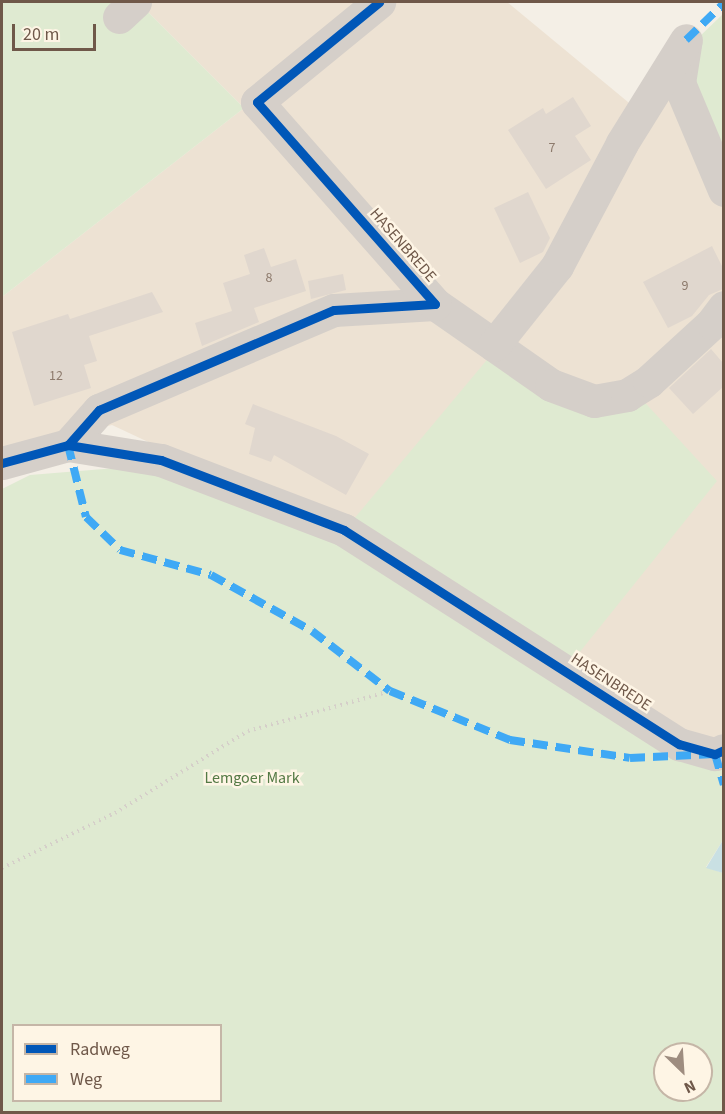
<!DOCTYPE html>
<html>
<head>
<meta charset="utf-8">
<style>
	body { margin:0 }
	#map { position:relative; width:725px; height:1114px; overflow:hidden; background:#f4efe6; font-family:"Source Sans 3",sans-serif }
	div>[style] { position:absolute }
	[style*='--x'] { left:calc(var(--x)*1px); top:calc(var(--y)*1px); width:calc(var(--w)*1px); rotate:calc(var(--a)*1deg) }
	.residential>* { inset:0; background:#ede2d3 }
	.green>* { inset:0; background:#dfead1 }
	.water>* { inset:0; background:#c9e0e3 }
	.building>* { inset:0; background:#e0d7ce }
	.path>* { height:4px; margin-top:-2px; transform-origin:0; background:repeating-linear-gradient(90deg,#d5cfc9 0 1.5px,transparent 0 6px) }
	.minor>* { height:33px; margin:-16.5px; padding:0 16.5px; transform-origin:16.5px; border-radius:16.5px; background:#d5cfc9 }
	.quiet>* { height:8px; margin-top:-4px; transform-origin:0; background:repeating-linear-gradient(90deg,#3fa9f5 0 15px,transparent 0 23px) }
	.cycleway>* { height:9px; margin:-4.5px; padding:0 4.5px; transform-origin:4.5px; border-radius:4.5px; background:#0057b8 }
	span { translate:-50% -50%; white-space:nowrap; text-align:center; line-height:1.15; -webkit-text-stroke:5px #fef5e5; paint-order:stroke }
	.number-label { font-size:14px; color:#8d7a6c }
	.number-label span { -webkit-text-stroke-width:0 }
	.street-label { font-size:16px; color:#6f5849 }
	.park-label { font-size:16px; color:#547a45 }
	.frame { position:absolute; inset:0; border:3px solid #6f5849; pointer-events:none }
	.legend { position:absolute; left:12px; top:1024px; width:210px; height:78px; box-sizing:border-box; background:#fef5e5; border:2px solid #c5b6a7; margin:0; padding:8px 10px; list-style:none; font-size:18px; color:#6f5849 }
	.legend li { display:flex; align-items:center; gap:12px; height:30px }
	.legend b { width:30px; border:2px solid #c5b6a7 }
	.north { position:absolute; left:653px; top:1042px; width:60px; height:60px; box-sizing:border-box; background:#fef5e5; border:2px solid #c5b6a7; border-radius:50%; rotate:155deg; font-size:16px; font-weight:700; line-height:24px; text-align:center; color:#6f5849 }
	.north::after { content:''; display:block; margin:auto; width:21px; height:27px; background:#9e8d80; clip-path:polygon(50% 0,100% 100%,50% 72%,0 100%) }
	.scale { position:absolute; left:12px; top:24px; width:84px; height:27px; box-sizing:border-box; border:3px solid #6f5849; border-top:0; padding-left:8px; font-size:18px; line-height:21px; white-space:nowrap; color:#6f5849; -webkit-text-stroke:4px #fef5e5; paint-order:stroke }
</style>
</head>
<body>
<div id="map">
	<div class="residential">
		<div style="clip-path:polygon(138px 2px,507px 2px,634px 107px,661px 59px,723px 204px,723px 737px,686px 738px,353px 520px,176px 455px,112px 425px,2px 450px,2px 297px,244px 108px)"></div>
	</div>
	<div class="green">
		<div style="clip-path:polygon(2px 2px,138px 2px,244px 108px,2px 297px)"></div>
		<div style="clip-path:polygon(723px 14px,723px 169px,689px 91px,698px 38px)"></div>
		<div style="clip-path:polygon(491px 355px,546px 394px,638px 395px,717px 481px,571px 663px,353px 520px)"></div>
		<div style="clip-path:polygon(evenodd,153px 465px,341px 540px,723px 761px,723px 840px,706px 867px,723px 873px,723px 1112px,2px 1112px,2px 489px,30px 475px,153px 465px,14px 1026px,220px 1026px,220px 1100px,14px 1100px,14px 1026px,153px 465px,665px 1054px,701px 1054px,701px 1090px,665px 1090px,665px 1054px)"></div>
	</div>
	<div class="water">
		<div style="clip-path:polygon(723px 840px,723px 873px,706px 868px)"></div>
	</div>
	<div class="building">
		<div style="clip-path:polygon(573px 97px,591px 126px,575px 136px,591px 160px,546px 189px,508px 130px,543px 108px,546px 114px)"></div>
		<div style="clip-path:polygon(528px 192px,550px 238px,543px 252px,520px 263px,494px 208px)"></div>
		<div style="clip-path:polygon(712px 246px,723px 268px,723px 289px,709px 295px,692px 316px,668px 328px,643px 282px)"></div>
		<div style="clip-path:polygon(264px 248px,271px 267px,296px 259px,306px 291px,254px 308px,259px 322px,202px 346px,195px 323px,232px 311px,223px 283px,250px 274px,244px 255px)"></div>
		<div style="clip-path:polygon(343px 274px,346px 290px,311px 299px,308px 281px)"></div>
		<div style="clip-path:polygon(152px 292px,163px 312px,89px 336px,97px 361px,84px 365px,91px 388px,34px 406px,12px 332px,68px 314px,70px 319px)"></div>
		<div style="clip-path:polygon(711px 349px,723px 363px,723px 387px,693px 414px,669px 388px)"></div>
		<div style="clip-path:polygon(253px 404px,336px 436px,369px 454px,346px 495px,274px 455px,271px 462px,249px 454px,255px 428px,245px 424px)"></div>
	</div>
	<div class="path">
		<div style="--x:2;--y:868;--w:126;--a:-26"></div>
		<div style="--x:115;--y:813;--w:156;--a:-31.7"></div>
		<div style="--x:248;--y:731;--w:148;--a:-15.7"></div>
	</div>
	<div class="minor">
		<div style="--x:119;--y:17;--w:22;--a:-43"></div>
		<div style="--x:685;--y:45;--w:38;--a:99"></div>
		<div style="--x:679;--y:83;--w:116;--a:67.2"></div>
		<div style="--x:435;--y:304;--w:141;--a:34.9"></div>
		<div style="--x:551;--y:385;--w:46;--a:20.4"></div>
		<div style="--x:594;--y:401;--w:34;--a:-10"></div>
		<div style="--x:627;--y:395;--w:26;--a:-32"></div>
		<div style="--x:649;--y:381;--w:86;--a:-42.6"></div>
		<div style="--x:712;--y:323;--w:20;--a:-53"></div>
		<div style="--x:494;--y:345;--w:101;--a:-51.4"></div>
		<div style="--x:557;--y:266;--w:139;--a:-62.1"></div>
		<div style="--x:622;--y:143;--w:121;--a:-58.1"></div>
		<div style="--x:68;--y:445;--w:47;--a:-48.5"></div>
		<div style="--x:99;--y:410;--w:255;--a:-23.1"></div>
		<div style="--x:334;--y:310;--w:101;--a:-3.4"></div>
		<div style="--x:435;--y:304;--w:269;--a:-131.4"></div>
		<div style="--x:257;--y:102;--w:158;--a:-39.3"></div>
		<div style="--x:2;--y:463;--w:68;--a:-15.3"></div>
		<div style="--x:68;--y:445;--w:94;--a:9.2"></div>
		<div style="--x:161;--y:460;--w:196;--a:20.9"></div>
		<div style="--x:344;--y:530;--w:398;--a:32.6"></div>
		<div style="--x:679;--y:744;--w:37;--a:16"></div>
		<div style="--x:715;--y:754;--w:10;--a:-24"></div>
	</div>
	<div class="quiet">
		<div style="--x:686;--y:40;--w:53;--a:-44.2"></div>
		<div style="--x:68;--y:445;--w:74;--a:76"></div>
		<div style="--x:86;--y:517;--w:47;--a:44.1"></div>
		<div style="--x:120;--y:550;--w:94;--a:15.4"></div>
		<div style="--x:211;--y:575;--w:115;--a:29"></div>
		<div style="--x:312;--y:631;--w:98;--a:37.6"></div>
		<div style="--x:390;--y:691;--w:130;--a:22.2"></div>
		<div style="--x:510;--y:740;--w:121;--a:8.5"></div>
		<div style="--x:630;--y:758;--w:85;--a:-2.7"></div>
		<div style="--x:715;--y:754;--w:32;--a:74"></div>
	</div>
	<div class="cycleway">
		<div style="--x:68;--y:445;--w:47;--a:-48.5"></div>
		<div style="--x:99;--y:410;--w:255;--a:-23.1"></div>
		<div style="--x:334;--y:310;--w:101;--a:-3.4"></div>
		<div style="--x:435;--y:304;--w:269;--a:-131.4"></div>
		<div style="--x:257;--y:102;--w:158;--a:-39.3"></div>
		<div style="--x:2;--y:463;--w:68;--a:-15.3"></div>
		<div style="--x:68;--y:445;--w:94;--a:9.2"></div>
		<div style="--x:161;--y:460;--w:196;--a:20.9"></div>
		<div style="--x:344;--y:530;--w:398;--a:32.6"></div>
		<div style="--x:679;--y:744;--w:37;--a:16"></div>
		<div style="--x:715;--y:754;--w:10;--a:-24"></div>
	</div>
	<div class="number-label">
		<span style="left:552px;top:148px">7</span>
		<span style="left:269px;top:278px">8</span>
		<span style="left:685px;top:286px">9</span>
		<span style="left:56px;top:376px">12</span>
	</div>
	<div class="street-label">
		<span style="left:403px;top:245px;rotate:49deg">HASENBREDE</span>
		<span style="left:611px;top:682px;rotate:33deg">HASENBREDE</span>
	</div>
	<div class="park-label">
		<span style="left:252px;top:778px">Lemgoer Mark</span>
	</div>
	<div class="frame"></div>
	<ul class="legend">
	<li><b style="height:8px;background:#0057b8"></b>Radweg</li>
	<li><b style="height:8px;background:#3fa9f5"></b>Weg</li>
	</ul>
	<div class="north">N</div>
	<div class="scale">20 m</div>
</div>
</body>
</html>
